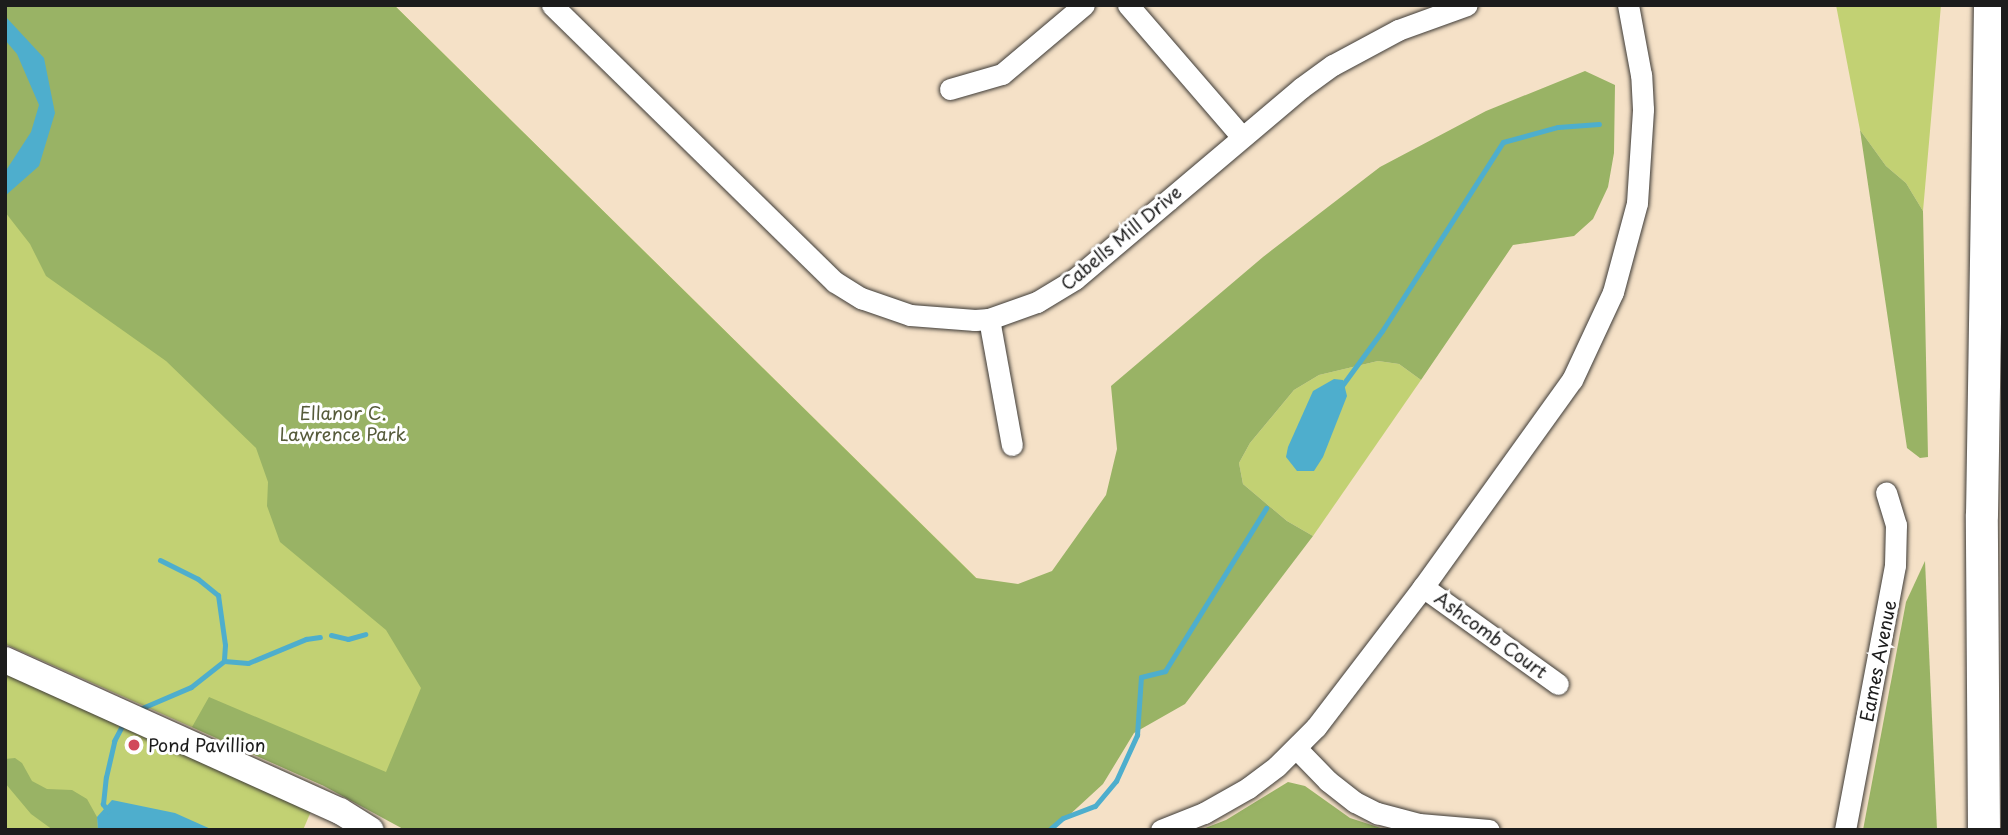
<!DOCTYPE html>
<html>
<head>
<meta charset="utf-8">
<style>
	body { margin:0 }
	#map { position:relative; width:2008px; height:835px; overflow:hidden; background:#f5e1c7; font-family:"Playpen Sans",sans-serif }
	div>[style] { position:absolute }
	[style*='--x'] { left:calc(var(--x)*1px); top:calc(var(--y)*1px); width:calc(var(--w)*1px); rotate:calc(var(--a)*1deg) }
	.green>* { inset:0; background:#c2d173 }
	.forest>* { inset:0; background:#99b365 }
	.water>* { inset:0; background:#4eaecd }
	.stream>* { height:5px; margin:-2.5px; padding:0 2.5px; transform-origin:2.5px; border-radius:2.5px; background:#4eaecd }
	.roads { filter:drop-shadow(0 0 2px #3d3a36) drop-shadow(0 0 2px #3d3a36) }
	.minor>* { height:21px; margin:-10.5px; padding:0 10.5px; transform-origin:10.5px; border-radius:10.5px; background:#fff }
	.major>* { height:26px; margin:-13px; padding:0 13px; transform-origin:13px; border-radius:13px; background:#fff }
	.highway>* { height:32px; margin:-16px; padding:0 16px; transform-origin:16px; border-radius:16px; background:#fff }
	.dots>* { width:19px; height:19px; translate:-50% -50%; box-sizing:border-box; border:4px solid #fff; border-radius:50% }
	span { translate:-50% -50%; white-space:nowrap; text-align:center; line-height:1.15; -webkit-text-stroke:6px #fff; paint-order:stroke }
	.street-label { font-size:18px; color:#1c1c1c }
	.park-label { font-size:18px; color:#565b3a }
	.poi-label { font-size:18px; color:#1c1c1c }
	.left { translate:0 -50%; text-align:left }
	.frame { position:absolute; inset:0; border:7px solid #1c1c1c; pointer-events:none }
</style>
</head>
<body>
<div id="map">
	<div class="green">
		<div style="clip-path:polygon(5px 5px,394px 5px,1134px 733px,322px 785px,5px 644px)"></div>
		<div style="clip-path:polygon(1836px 5px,1941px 5px,1923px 211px,1906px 183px,1886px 166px,1860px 130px)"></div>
		<div style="clip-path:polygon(1378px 361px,1399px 364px,1421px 380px,1313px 536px,1287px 521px,1243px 484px,1239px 463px,1250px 443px,1294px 390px,1319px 375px)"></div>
		<div style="clip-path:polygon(5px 670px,312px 809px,303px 830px,5px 830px)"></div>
	</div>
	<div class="forest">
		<div style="clip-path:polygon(5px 5px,394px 5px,976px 578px,1018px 584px,1052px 571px,1106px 495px,1117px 449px,1111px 386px,1263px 257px,1380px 167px,1486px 111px,1585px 71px,1615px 85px,1614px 153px,1608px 187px,1593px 219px,1574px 236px,1513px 245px,1421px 380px,1399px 364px,1378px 361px,1319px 375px,1294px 390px,1250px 443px,1239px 463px,1243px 484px,1287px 521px,1313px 536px,1185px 704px,1134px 733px,1103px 784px,1053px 830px,405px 830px,322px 785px,192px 727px,209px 697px,386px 772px,421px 688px,386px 630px,280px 542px,267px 506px,268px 482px,256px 448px,166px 361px,46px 276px,30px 244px,5px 212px)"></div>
		<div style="clip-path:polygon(1860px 130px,1886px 166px,1906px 183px,1923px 211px,1928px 457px,1920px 458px,1907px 448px)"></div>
		<div style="clip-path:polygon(1925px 561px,1937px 830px,1863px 830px,1906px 602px)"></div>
		<div style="clip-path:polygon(15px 758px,22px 763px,32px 781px,47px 789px,72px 790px,87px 799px,97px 817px,98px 830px,53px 830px,31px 814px,5px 783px,5px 759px)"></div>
		<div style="clip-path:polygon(1288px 782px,1305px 786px,1350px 818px,1387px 830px,1200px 830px,1226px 820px)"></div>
	</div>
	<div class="water">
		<div style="clip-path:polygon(5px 16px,44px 58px,55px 113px,39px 166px,5px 196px,5px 172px,31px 132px,39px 105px,17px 54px,5px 40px)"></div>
		<div style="clip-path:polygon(1334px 379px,1343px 380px,1347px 396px,1323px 457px,1314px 471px,1297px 471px,1286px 457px,1288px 447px,1313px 391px)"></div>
		<div style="clip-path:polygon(112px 800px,175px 813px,213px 830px,98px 830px,97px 817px)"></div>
	</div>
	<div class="stream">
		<div style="--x:1341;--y:387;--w:69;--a:-53.8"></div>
		<div style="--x:1382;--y:331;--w:224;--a:-57.4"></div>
		<div style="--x:1503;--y:142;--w:57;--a:-15.3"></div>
		<div style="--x:1558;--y:127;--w:41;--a:-4.2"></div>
		<div style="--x:160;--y:560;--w:42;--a:26.6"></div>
		<div style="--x:198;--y:579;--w:26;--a:39"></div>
		<div style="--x:218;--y:595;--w:50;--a:82"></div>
		<div style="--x:225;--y:645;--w:16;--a:94"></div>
		<div style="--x:331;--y:635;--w:17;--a:13"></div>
		<div style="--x:348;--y:639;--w:18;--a:-16"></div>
		<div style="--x:142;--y:708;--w:53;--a:-23.2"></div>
		<div style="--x:191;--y:687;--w:42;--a:-38.2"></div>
		<div style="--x:224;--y:661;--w:24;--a:5"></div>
		<div style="--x:248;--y:663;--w:63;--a:-22.5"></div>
		<div style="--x:306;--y:639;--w:14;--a:-8"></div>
		<div style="--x:108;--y:811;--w:9;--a:-126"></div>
		<div style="--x:103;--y:804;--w:27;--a:-84"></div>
		<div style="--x:106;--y:777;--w:37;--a:-77"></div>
		<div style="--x:114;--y:741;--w:15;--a:-62"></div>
		<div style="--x:1049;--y:830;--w:18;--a:-41"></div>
		<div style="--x:1063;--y:818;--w:34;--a:-21"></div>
		<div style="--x:1095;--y:806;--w:33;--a:-50"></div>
		<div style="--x:1116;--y:781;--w:51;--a:-65.5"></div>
		<div style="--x:1137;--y:735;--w:58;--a:-86.1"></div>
		<div style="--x:1141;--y:677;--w:25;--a:-14"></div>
		<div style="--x:1165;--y:671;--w:192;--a:-58.2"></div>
	</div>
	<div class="roads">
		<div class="minor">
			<div style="--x:552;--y:5;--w:396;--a:44.4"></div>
			<div style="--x:835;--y:282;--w:31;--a:32"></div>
			<div style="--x:861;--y:298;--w:52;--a:19.1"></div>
			<div style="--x:910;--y:315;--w:65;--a:4.4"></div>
			<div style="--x:975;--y:320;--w:14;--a:-4"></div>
			<div style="--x:989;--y:319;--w:51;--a:-19.5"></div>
			<div style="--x:1037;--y:302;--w:44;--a:-31.2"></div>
			<div style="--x:1075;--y:279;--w:296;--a:-40.2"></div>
			<div style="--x:1301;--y:88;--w:39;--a:-36"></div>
			<div style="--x:1333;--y:65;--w:74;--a:-28.3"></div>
			<div style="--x:1398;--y:30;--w:73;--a:-19.9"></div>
			<div style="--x:1128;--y:5;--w:174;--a:49.2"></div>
			<div style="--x:950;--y:89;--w:54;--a:-16.1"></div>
			<div style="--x:1002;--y:74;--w:107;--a:-40.1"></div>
			<div style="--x:989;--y:319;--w:128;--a:79.7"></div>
			<div style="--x:1423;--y:587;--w:166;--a:35.7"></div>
			<div style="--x:1296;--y:748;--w:46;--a:45.9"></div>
			<div style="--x:1328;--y:781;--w:34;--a:38"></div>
			<div style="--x:1355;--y:802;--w:25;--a:27"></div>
			<div style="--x:1377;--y:813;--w:43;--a:14.7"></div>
			<div style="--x:1419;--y:824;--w:70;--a:4.9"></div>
			<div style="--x:1161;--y:830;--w:46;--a:-21.6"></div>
			<div style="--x:1204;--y:813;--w:51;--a:-29.6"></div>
			<div style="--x:1248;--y:788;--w:36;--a:-37"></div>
			<div style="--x:1277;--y:766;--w:55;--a:-45"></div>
			<div style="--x:1316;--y:727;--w:176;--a:-52.6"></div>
			<div style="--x:1423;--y:587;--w:255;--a:-54.3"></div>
			<div style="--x:1572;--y:380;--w:97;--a:-65"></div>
			<div style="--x:1613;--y:292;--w:92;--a:-74.9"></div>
			<div style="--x:1637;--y:203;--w:94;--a:-86.3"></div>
			<div style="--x:1643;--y:109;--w:34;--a:-93"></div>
			<div style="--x:1641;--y:75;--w:71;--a:-100.5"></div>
			<div style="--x:1845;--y:830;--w:270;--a:-79.3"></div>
			<div style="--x:1895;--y:565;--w:40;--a:-88.6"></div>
			<div style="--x:1896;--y:525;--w:34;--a:-107"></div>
		</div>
		<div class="major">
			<div style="--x:5;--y:660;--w:367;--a:24.3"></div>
			<div style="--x:340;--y:811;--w:36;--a:32"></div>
		</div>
		<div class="highway">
			<div style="--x:1984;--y:830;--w:315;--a:-90.4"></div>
			<div style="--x:1982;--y:515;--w:510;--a:-89.1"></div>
		</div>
	</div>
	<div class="dots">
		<div style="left:134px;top:745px;background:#d1495b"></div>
	</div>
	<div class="street-label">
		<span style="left:1121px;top:238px;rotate:-40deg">Cabells Mill Drive</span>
		<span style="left:1491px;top:635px;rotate:36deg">Ashcomb Court</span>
		<span style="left:1878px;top:661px;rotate:-79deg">Eames Avenue</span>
	</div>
	<div class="park-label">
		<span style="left:343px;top:424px">Ellanor C.<br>Lawrence Park</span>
	</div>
	<div class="poi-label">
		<span class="left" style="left:148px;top:745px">Pond Pavillion</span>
	</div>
	<div class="frame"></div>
</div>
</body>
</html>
